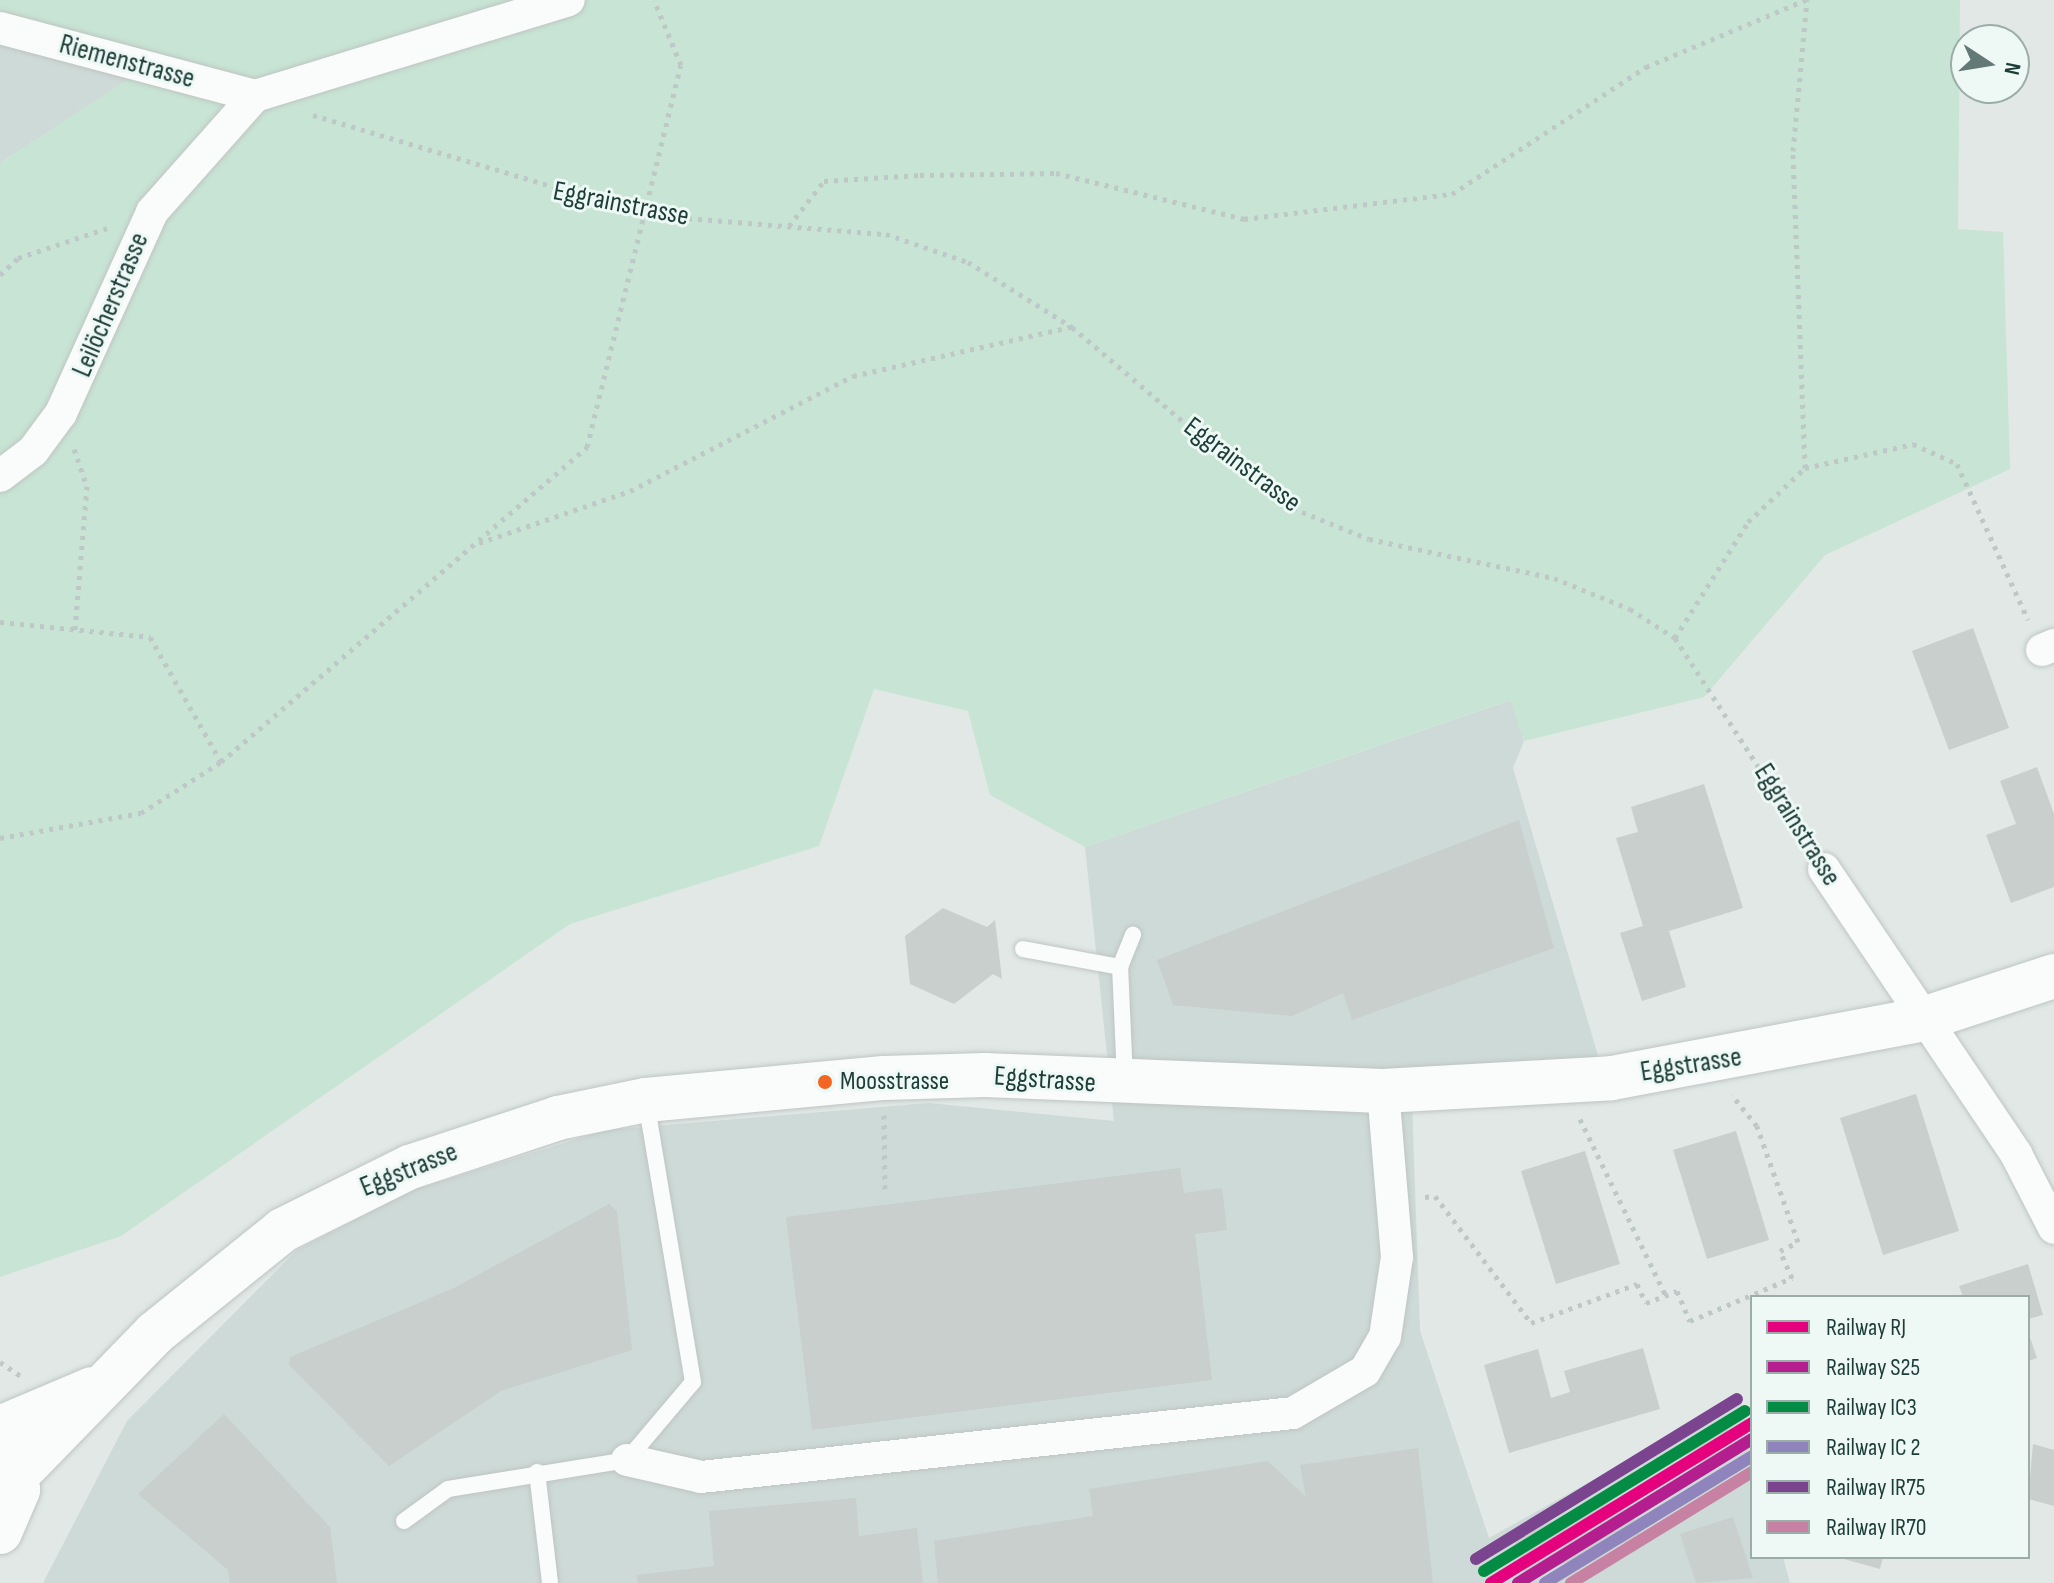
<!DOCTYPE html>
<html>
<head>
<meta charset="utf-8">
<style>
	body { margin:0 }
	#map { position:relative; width:2054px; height:1583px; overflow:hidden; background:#e1e8e6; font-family:"Sofia Sans Condensed",sans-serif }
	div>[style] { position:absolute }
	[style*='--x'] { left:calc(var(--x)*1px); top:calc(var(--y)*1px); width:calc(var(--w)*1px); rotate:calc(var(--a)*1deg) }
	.built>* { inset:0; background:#cedad7 }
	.green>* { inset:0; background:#c8e4d4 }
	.building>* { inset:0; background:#c8cfcd }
	.path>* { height:5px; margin-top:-2.5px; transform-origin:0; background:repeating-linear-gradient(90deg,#bec9c7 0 4px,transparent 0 10px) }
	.roads { filter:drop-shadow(0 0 2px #bec5c3) drop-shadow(0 0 2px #bec5c3) }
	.lane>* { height:16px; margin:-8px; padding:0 8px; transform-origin:8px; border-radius:8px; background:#fafcfb }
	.street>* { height:32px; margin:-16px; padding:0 16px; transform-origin:16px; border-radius:16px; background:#fafcfb }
	.secondary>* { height:44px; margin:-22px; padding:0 22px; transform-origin:22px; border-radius:22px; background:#fafcfb }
	.rail-1>* { height:12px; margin:-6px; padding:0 6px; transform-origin:6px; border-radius:6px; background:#e5007d }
	.rail-2>* { height:12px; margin:-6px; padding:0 6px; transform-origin:6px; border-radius:6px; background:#b41e8e }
	.rail-3>* { height:12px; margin:-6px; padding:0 6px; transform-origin:6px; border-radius:6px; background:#048c45 }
	.rail-4>* { height:12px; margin:-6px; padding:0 6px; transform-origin:6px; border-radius:6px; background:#9084bd }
	.rail-5>* { height:12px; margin:-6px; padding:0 6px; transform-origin:6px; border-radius:6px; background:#7a448f }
	.rail-6>* { height:12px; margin:-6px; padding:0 6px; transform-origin:6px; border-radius:6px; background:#c782a3 }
	.dots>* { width:22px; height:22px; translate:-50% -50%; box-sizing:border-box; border:4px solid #eef8f4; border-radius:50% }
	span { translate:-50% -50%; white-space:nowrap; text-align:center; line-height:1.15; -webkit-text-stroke:6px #eef8f4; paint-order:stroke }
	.bus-label { font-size:26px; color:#1d3d39 }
	.left { translate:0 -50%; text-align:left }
	.street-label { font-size:28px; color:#1d3d39 }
	.legend { position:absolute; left:1750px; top:1295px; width:280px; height:264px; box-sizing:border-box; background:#eef8f4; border:2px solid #9aada9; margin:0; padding:10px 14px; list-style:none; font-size:24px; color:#1d3d39 }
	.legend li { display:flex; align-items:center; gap:16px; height:40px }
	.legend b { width:40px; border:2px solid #9aada9 }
	.north { position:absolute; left:1950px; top:24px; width:80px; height:80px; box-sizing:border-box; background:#eef8f4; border:2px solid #9aada9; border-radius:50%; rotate:102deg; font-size:22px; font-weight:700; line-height:32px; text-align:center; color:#1d3d39 }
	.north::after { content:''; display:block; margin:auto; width:28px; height:36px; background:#627976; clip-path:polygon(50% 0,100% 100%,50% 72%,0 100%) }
</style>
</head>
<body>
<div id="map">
	<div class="built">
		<div style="clip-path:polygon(0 14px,157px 61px,0 163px)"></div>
		<div style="clip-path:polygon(1511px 700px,1524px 741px,1513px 768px,1599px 1059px,1411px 1073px,1420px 1331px,1489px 1538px,1740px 1398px,1752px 1443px,1752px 1557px,1783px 1557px,1790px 1583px,43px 1583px,127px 1421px,297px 1250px,413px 1190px,606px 1130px,929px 1103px,1114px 1121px,1085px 847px)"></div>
	</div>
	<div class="green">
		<div style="clip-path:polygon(0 0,1960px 0,1958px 229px,2003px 232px,2010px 469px,1825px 555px,1704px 697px,1524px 741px,1510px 700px,1085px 847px,990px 795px,968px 711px,874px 689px,819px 846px,570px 924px,121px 1236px,0 1277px,0 163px,156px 61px,0 14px)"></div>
	</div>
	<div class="building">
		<div style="clip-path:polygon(1973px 628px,2009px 728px,1949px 750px,1912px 651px)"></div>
		<div style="clip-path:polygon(2037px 767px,2054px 814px,2054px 887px,2011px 903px,1986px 835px,2016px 824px,2000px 781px)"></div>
		<div style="clip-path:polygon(1704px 784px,1743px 908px,1669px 931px,1686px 987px,1642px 1001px,1620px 933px,1643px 926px,1616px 838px,1638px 832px,1631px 807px)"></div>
		<div style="clip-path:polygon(1519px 820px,1554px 948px,1352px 1020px,1343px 993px,1292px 1016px,1173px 1005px,1157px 960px)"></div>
		<div style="clip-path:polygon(943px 908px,987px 927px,995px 920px,1002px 979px,993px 974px,954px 1004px,910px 984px,905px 936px)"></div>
		<div style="clip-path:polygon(1916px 1094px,1959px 1231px,1883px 1255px,1840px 1118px)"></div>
		<div style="clip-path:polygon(1736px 1131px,1769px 1240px,1707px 1259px,1673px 1150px)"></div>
		<div style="clip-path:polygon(1585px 1151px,1620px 1264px,1556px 1284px,1521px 1171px)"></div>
		<div style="clip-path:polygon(1180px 1168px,1184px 1193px,1222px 1188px,1227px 1230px,1195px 1234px,1212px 1380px,812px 1430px,786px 1217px)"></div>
		<div style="clip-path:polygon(609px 1204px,617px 1211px,632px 1350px,501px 1391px,389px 1466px,289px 1365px,290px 1357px,452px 1289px)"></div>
		<div style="clip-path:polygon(2028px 1264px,2043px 1315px,2028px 1319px,2028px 1297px,1963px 1297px,1959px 1286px)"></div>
		<div style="clip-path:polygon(2028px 1332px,2037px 1358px,2028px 1361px)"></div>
		<div style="clip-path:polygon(1643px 1348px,1660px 1409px,1509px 1453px,1484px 1365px,1538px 1349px,1551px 1398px,1570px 1392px,1564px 1371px)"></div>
		<div style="clip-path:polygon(224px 1414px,330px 1527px,337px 1583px,230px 1583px,228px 1570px,138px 1494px)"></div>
		<div style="clip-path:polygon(1727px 1428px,1736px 1455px,1692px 1469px,1683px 1442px)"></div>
		<div style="clip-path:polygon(2033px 1444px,2054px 1450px,2054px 1506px,2028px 1499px)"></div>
		<div style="clip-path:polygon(1418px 1448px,1433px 1583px,938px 1583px,934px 1541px,1093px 1516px,1089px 1489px,1268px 1461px,1306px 1497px,1300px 1465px)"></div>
		<div style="clip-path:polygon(1627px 1496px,1641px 1537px,1526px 1576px,1512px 1535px)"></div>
		<div style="clip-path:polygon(856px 1498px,859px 1536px,917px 1528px,923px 1583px,638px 1583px,637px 1575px,714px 1566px,709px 1511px)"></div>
		<div style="clip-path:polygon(1733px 1517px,1753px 1578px,1696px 1583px,1680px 1534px)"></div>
		<div style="clip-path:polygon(1837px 1557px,1883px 1557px,1880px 1569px)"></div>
	</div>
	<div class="path">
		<div style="--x:313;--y:115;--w:350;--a:16.6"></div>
		<div style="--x:648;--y:215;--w:239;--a:4.6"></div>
		<div style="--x:886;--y:234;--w:87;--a:18.9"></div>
		<div style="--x:968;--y:262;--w:123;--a:32"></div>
		<div style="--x:1072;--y:327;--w:196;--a:40.4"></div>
		<div style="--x:1221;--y:454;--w:100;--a:35.6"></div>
		<div style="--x:1302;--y:512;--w:72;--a:21.9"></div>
		<div style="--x:1369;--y:539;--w:189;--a:11.9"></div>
		<div style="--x:1554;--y:578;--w:82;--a:22.2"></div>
		<div style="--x:1630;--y:609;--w:54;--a:32.8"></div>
		<div style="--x:1675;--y:638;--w:243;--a:57.1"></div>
		<div style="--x:789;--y:226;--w:57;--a:-52.1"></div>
		<div style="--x:824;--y:181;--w:96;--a:-3.6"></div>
		<div style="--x:920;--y:175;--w:136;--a:-0.8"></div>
		<div style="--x:1056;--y:173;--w:194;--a:13.7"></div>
		<div style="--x:1244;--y:219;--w:209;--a:-6.9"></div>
		<div style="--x:1452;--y:194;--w:232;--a:-33.2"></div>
		<div style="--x:1646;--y:67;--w:173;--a:-22.8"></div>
		<div style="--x:0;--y:275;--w:25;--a:-43"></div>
		<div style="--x:18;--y:258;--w:94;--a:-18.6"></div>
		<div style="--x:74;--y:449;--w:39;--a:71"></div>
		<div style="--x:87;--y:486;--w:144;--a:94.8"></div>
		<div style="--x:1805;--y:468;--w:317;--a:-92.2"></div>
		<div style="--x:1793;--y:151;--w:152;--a:-84.7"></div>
		<div style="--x:479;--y:543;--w:160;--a:-19"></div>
		<div style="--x:630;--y:491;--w:251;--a:-27.3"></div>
		<div style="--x:853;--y:376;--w:223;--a:-12.7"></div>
		<div style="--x:0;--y:622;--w:151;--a:5.7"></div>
		<div style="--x:150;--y:637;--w:144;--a:60.4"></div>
		<div style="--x:1675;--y:638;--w:137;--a:-57.8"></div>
		<div style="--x:1748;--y:522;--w:79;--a:-43.5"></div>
		<div style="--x:1805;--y:468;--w:111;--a:-12.5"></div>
		<div style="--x:1913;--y:444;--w:48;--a:24.4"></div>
		<div style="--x:1957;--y:464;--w:171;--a:65.5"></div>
		<div style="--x:0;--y:838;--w:143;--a:-10.1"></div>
		<div style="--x:141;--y:813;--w:95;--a:-32.5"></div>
		<div style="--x:221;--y:762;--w:483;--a:-40.7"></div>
		<div style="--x:587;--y:447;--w:393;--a:-76.2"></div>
		<div style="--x:681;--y:65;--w:70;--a:-112.6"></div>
		<div style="--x:884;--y:1115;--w:79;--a:89.3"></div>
		<div style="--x:1580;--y:1119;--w:197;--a:64.1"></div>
		<div style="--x:1425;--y:1197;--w:10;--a:-6"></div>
		<div style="--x:1435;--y:1196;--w:159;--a:52.9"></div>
		<div style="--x:1531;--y:1323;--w:113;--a:-20.2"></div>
		<div style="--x:1637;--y:1284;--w:21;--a:65"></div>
		<div style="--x:1646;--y:1303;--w:33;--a:-21"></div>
		<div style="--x:1677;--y:1291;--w:33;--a:67"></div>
		<div style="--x:1690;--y:1321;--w:111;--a:-22.9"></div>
		<div style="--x:1792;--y:1278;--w:30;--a:-114"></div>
		<div style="--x:1780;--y:1251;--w:20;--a:-27"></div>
		<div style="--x:1798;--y:1242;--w:123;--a:-109.5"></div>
		<div style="--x:1757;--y:1126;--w:40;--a:-129"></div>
		<div style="--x:0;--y:1362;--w:25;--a:34"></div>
	</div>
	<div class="roads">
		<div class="lane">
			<div style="--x:1023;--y:949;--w:99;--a:10.5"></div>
			<div style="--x:1125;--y:1080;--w:113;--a:-92.5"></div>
			<div style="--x:1120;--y:967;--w:35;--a:-68"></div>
			<div style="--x:537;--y:1472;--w:112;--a:83.3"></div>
			<div style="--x:404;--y:1521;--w:54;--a:-36"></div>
			<div style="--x:448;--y:1489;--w:181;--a:-9.2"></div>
			<div style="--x:627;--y:1460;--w:102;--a:-49.8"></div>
			<div style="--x:693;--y:1382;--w:285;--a:-99.5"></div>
		</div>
		<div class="street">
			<div style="--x:0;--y:28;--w:264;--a:14.9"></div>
			<div style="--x:255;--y:96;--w:328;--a:-17"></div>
			<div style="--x:0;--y:476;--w:41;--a:-37.1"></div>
			<div style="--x:33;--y:451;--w:47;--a:-53.6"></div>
			<div style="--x:61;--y:413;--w:221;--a:-65.6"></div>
			<div style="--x:152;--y:212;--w:155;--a:-48.4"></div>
			<div style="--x:2042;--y:650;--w:13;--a:-23"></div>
			<div style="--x:1824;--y:869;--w:344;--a:56"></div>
			<div style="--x:2016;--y:1154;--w:83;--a:62.8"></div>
			<div style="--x:627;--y:1460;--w:76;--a:12.9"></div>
			<div style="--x:701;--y:1477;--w:595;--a:-6.17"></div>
			<div style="--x:1293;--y:1413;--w:83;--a:-30.3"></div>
			<div style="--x:1365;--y:1371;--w:39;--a:-60"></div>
			<div style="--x:1385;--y:1337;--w:81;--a:-81.5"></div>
			<div style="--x:1397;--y:1257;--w:167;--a:-94.8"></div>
		</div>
		<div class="secondary">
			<div style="--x:0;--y:1428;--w:100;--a:-23"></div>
			<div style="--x:17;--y:1475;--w:198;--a:-45.8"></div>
			<div style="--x:155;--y:1333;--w:164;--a:-38.8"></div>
			<div style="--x:283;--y:1230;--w:142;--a:-26.4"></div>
			<div style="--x:410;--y:1167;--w:156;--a:-18.3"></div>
			<div style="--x:558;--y:1118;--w:90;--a:-11.6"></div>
			<div style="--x:646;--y:1100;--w:239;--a:-5.3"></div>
			<div style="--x:884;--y:1078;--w:101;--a:-1.7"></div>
			<div style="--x:985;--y:1075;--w:398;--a:2.3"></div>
			<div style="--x:1383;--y:1091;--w:229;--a:-3.2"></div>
			<div style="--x:1612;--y:1078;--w:317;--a:-10.7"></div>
			<div style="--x:1923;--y:1019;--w:138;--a:-18.2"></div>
			<div style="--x:0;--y:1532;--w:46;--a:-66.8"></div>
			<div style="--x:18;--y:1490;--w:42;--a:-103.7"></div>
		</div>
	</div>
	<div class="rail-1">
		<div style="--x:1491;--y:1583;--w:306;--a:-31.5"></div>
	</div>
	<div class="rail-2">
		<div style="--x:1518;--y:1583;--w:275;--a:-31.6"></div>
	</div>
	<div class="rail-3">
		<div style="--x:1484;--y:1571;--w:306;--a:-31.5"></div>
	</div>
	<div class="rail-4">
		<div style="--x:1545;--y:1583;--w:243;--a:-31.5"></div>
	</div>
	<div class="rail-5">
		<div style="--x:1476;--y:1559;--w:306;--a:-31.5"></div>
	</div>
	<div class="rail-6">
		<div style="--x:1571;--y:1583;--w:212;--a:-31.5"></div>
	</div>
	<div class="dots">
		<div style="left:825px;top:1082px;background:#f26522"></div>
	</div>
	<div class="bus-label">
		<span class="left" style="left:840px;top:1082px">Moosstrasse</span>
	</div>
	<div class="street-label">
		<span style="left:127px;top:62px;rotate:15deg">Riemenstrasse</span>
		<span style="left:621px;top:204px;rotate:11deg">Eggrainstrasse</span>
		<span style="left:111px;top:305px;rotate:-67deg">Leilöcherstrasse</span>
		<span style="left:1242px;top:465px;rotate:37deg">Eggrainstrasse</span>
		<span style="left:1797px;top:825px;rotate:58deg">Eggrainstrasse</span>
		<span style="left:1691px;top:1065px;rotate:-9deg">Eggstrasse</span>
		<span style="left:1045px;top:1080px;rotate:4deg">Eggstrasse</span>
		<span style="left:409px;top:1170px;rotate:-22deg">Eggstrasse</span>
	</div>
	<ul class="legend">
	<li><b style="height:10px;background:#e5007d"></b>Railway RJ</li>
	<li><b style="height:10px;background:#b41e8e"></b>Railway S25</li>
	<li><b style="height:10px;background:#048c45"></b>Railway IC3</li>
	<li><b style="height:10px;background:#9084bd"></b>Railway IC 2</li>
	<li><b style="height:10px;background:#7a448f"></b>Railway IR75</li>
	<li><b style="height:10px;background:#c782a3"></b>Railway IR70</li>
	</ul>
	<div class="north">N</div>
</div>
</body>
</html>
